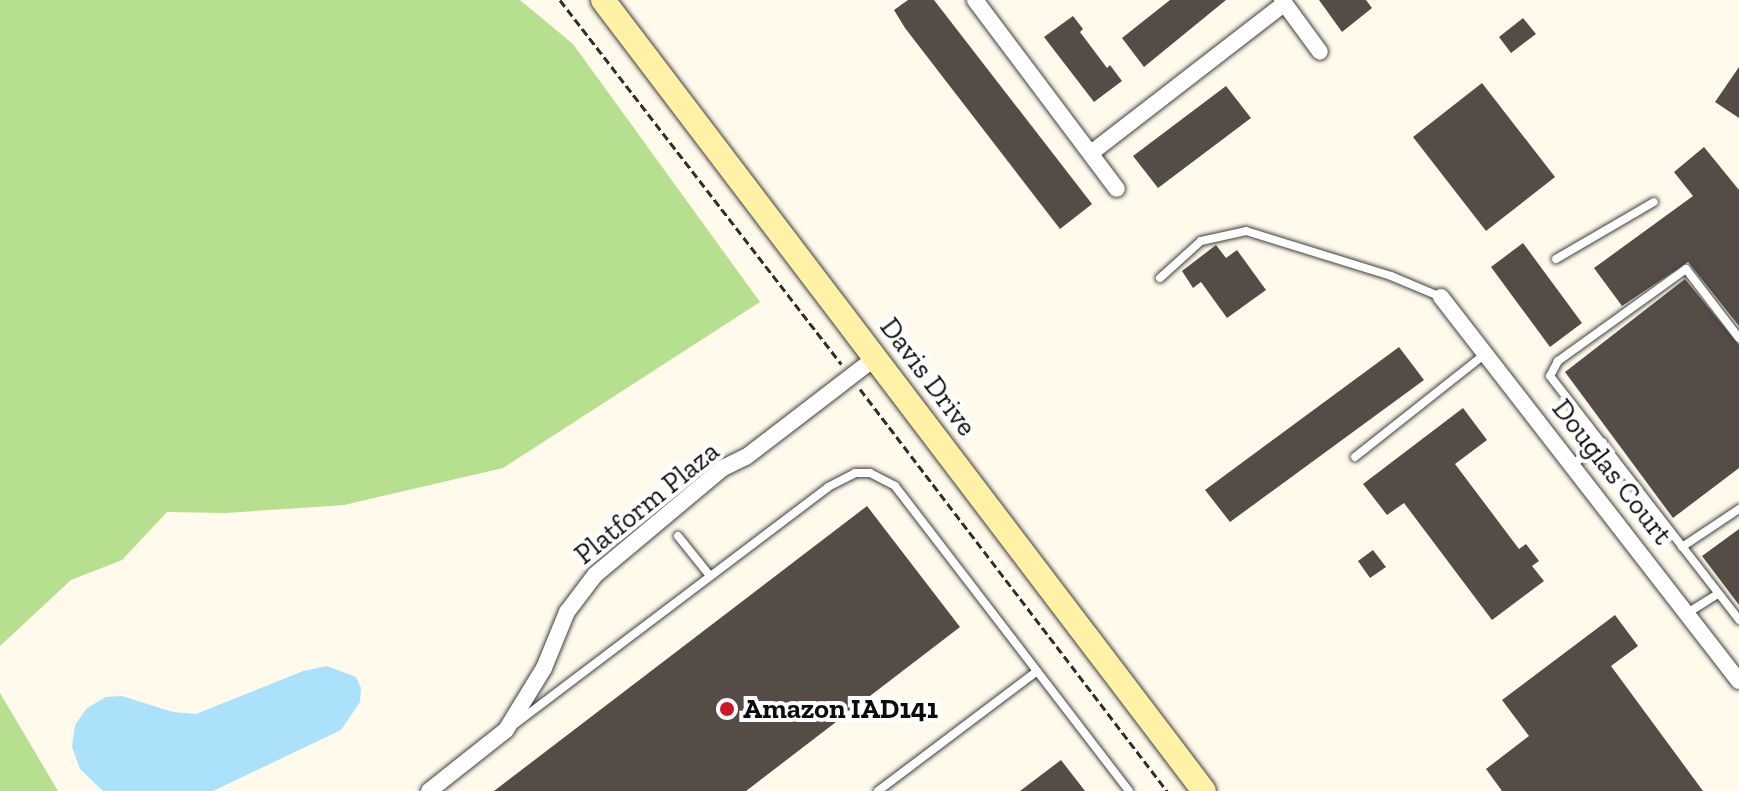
<!DOCTYPE html>
<html>
<head>
<meta charset="utf-8">
<style>
	body { margin:0 }
	#map { position:relative; width:1739px; height:791px; overflow:hidden; background:#fffaeb; font-family:"Zilla Slab",serif }
	div>[style] { position:absolute }
	[style*='--x'] { left:calc(var(--x)*1px); top:calc(var(--y)*1px); width:calc(var(--w)*1px); rotate:calc(var(--a)*1deg) }
	.forest>* { inset:0; background:#b6df8f }
	.water>* { inset:0; background:#abe1fb }
	.building>* { inset:0; background:#554c47 }
	.path>* { height:3px; margin-top:-1.5px; transform-origin:0; background:repeating-linear-gradient(90deg,#2e2e2e 0 8px,transparent 0 12px) }
	.roads { filter:drop-shadow(0 0 2px #3f3f3f) drop-shadow(0 0 2px #3f3f3f) }
	.lane>* { height:8px; margin:-4px; padding:0 4px; transform-origin:4px; border-radius:4px; background:#fff }
	.street>* { height:16px; margin:-8px; padding:0 8px; transform-origin:8px; border-radius:8px; background:#fff }
	.secondary>* { height:24px; margin:-12px; padding:0 12px; transform-origin:12px; border-radius:12px; background:#fff1a6 }
	.dots>* { width:22px; height:22px; translate:-50% -50%; box-sizing:border-box; border:4px solid #fff; border-radius:50% }
	span { translate:-50% -50%; white-space:nowrap; text-align:center; line-height:1.15; -webkit-text-stroke:8px #fff; paint-order:stroke }
	.street-label { font-size:28px; color:#0c0c0c }
	.poi-label { font-size:28px; color:#0c0c0c; font-weight:700 }
	.left { translate:0 -50%; text-align:left }
</style>
</head>
<body>
<div id="map">
	<div class="forest">
		<div style="clip-path:polygon(0 0,520px 0,573px 44px,760px 302px,503px 468px,344px 505px,226px 513px,167px 512px,122px 560px,71px 580px,0 646px)"></div>
		<div style="clip-path:polygon(0 693px,58px 791px,0 791px)"></div>
	</div>
	<div class="water">
		<div style="clip-path:polygon(327px 666px,356px 677px,361px 688px,360px 702px,341px 730px,213px 791px,103px 791px,80px 769px,72px 747px,75px 725px,87px 708px,106px 697px,122px 696px,173px 712px,196px 714px,303px 671px)"></div>
	</div>
	<div class="building">
		<div style="clip-path:polygon(908px 0,934px 0,1092px 204px,1060px 229px,905px 28px,894px 10px)"></div>
		<div style="clip-path:polygon(1170px 0,1226px 0,1144px 67px,1122px 38px)"></div>
		<div style="clip-path:polygon(1319px 0,1366px 0,1372px 8px,1342px 32px)"></div>
		<div style="clip-path:polygon(1073px 16px,1083px 29px,1080px 32px,1107px 68px,1110px 65px,1122px 81px,1094px 102px,1044px 37px)"></div>
		<div style="clip-path:polygon(1523px 18px,1536px 34px,1511px 53px,1499px 37px)"></div>
		<div style="clip-path:polygon(1739px 67px,1739px 118px,1715px 102px)"></div>
		<div style="clip-path:polygon(1482px 83px,1555px 177px,1486px 231px,1413px 137px)"></div>
		<div style="clip-path:polygon(1226px 86px,1251px 118px,1158px 188px,1133px 156px)"></div>
		<div style="clip-path:polygon(1704px 147px,1739px 190px,1739px 326px,1688px 262px,1622px 306px,1594px 268px,1693px 196px,1674px 172px)"></div>
		<div style="clip-path:polygon(1523px 243px,1582px 323px,1550px 347px,1491px 267px)"></div>
		<div style="clip-path:polygon(1216px 245px,1226px 258px,1237px 250px,1266px 290px,1227px 318px,1201px 282px,1193px 288px,1182px 271px)"></div>
		<div style="clip-path:polygon(1685px 279px,1739px 345px,1739px 468px,1673px 518px,1565px 372px)"></div>
		<div style="clip-path:polygon(1399px 347px,1424px 380px,1230px 522px,1205px 490px)"></div>
		<div style="clip-path:polygon(1463px 408px,1487px 440px,1455px 464px,1519px 549px,1526px 544px,1539px 561px,1532px 566px,1544px 581px,1492px 620px,1404px 503px,1387px 515px,1363px 484px)"></div>
		<div style="clip-path:polygon(867px 506px,960px 627px,746px 791px,494px 791px)"></div>
		<div style="clip-path:polygon(1739px 529px,1739px 605px,1702px 556px)"></div>
		<div style="clip-path:polygon(1373px 550px,1386px 567px,1370px 578px,1358px 561px)"></div>
		<div style="clip-path:polygon(1615px 615px,1638px 646px,1611px 666px,1703px 791px,1502px 791px,1486px 769px,1529px 736px,1502px 700px)"></div>
		<div style="clip-path:polygon(1061px 760px,1085px 791px,1020px 791px)"></div>
	</div>
	<div class="path">
		<div style="--x:560;--y:0;--w:460;--a:52.3"></div>
		<div style="--x:860;--y:389;--w:506;--a:52.63"></div>
	</div>
	<div class="roads">
		<div class="lane">
			<div style="--x:1556;--y:259;--w:113;--a:-30.2"></div>
			<div style="--x:1160;--y:278;--w:55;--a:-42.1"></div>
			<div style="--x:1201;--y:241;--w:46;--a:-12.5"></div>
			<div style="--x:1246;--y:231;--w:152;--a:17.2"></div>
			<div style="--x:1391;--y:276;--w:54;--a:22.8"></div>
			<div style="--x:1739;--y:338;--w:87;--a:-127.5"></div>
			<div style="--x:1686;--y:269;--w:158;--a:144.3"></div>
			<div style="--x:1558;--y:361;--w:17;--a:118"></div>
			<div style="--x:1550;--y:376;--w:309;--a:52.2"></div>
			<div style="--x:1355;--y:457;--w:167;--a:-38.4"></div>
			<div style="--x:1573;--y:464;--w:37;--a:-36"></div>
			<div style="--x:678;--y:536;--w:51;--a:51.3"></div>
			<div style="--x:1682;--y:547;--w:69;--a:-33.7"></div>
			<div style="--x:1689;--y:612;--w:34;--a:-32"></div>
			<div style="--x:515;--y:724;--w:393;--a:-37.1"></div>
			<div style="--x:828;--y:487;--w:30;--a:-27"></div>
			<div style="--x:855;--y:473;--w:15;--a:0"></div>
			<div style="--x:870;--y:473;--w:28;--a:27"></div>
			<div style="--x:895;--y:486;--w:384;--a:52.5"></div>
			<div style="--x:878;--y:791;--w:199;--a:-37"></div>
		</div>
		<div class="street">
			<div style="--x:975;--y:0;--w:236;--a:53.1"></div>
			<div style="--x:1282;--y:0;--w:64;--a:53.8"></div>
			<div style="--x:1091;--y:153;--w:244;--a:-37.7"></div>
			<div style="--x:1441;--y:297;--w:486;--a:52.2"></div>
			<div style="--x:429;--y:791;--w:98;--a:-38.4"></div>
			<div style="--x:506;--y:730;--w:73;--a:-58.5"></div>
			<div style="--x:544;--y:668;--w:61;--a:-67.7"></div>
			<div style="--x:567;--y:612;--w:46;--a:-52.9"></div>
			<div style="--x:595;--y:575;--w:167;--a:-39.9"></div>
			<div style="--x:723;--y:468;--w:25;--a:-26"></div>
			<div style="--x:746;--y:457;--w:163;--a:-37.5"></div>
		</div>
		<div class="secondary">
			<div style="--x:603;--y:0;--w:993;--a:52.77"></div>
		</div>
	</div>
	<div class="dots">
		<div style="left:727px;top:709px;background:#c71929"></div>
	</div>
	<div class="street-label">
		<span style="left:928px;top:377px;rotate:53deg">Davis Drive</span>
		<span style="left:1612px;top:472px;rotate:52deg">Douglas Court</span>
		<span style="left:647px;top:503px;rotate:-39deg">Platform Plaza</span>
	</div>
	<div class="poi-label">
		<span class="left" style="left:743px;top:709px">Amazon IAD141</span>
	</div>
</div>
</body>
</html>
